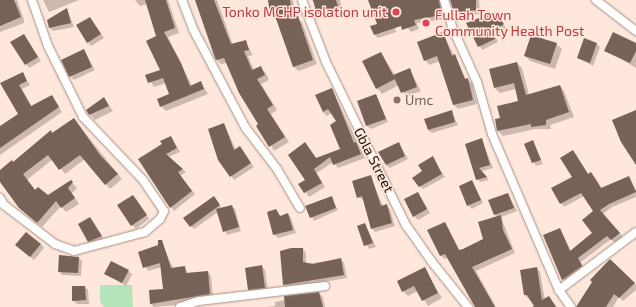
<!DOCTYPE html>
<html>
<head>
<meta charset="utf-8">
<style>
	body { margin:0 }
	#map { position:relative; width:636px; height:307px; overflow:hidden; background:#ffe7db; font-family:"Exo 2",sans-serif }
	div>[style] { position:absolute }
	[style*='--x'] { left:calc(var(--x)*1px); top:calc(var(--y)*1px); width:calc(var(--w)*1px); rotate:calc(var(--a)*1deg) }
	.green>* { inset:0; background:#b4e4b9 }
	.shadow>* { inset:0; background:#0003 }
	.building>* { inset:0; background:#766257 }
	.roads { filter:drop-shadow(0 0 1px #a69085) drop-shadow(0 0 1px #a69085) }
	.street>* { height:8px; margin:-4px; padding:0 4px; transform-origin:4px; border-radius:4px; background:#fff }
	.dots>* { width:11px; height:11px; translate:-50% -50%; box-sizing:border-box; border:2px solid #ffe7db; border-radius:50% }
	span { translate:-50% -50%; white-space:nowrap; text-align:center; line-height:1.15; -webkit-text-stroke:3px #ffe7db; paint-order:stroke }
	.health-label { font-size:14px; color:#be3a42 }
	.right { translate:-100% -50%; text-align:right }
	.left { translate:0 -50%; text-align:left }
	.education-label { font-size:14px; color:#785e54 }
	.street-label { font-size:14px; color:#1d1511 }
</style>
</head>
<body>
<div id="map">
	<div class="green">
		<div style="clip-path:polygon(100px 285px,132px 285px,133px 307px,104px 307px,100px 301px)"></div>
	</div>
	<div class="shadow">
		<div style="clip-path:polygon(0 0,17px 0,24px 20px,24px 23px,0 32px,0 36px)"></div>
		<div style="clip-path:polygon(43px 0,79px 0,49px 12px)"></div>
		<div style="clip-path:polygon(135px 0,168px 0,179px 33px,168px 37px,192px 86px,201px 82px,208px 94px,166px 111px,161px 106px,170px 94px,166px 83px,154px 87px,147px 76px,161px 71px,157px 36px,147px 4px,140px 6px)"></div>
		<div style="clip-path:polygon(198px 0,217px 0,233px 45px,245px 41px,253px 55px,248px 56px,254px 70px,260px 68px,265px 72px,269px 80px,261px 84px,277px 110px,271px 114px,289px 142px,274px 151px,227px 63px,221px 64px,217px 60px)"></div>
		<div style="clip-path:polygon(268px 0,293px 0,296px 18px,302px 22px,317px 64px,299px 71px,294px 67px,277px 18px,271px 13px)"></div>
		<div style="clip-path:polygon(312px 0,340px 0,343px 14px,323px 19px)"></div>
		<div style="clip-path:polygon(370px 0,389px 0,396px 32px,378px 38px,375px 35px,372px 27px,378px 24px)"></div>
		<div style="clip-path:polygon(405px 0,445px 0,446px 19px,417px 23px,419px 29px,411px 32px,408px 28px)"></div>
		<div style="clip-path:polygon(451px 0,479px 0,480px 14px,458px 16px)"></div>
		<div style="clip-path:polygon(67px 9px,74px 27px,53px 31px,50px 28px)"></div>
		<div style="clip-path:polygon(495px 13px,506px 28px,495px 36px,498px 42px,482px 50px,467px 24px)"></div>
		<div style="clip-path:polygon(90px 18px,104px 38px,91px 46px,88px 42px)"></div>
		<div style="clip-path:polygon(443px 33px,466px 80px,472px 83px,477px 104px,458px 109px,454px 105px,440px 61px,429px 65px,425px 60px)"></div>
		<div style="clip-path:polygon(24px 35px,41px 61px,29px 68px,12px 43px)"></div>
		<div style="clip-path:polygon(596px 43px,600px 47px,593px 66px,578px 58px)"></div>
		<div style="clip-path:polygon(556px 44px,562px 49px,555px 69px,530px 61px,525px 56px)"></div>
		<div style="clip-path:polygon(636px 44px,636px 68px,606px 50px)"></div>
		<div style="clip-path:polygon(84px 50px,95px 70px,74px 80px,70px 76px)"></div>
		<div style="clip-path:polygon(381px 53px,395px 75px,409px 69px,421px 91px,406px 97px,399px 85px,382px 94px,377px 88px)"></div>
		<div style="clip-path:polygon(517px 63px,522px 68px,529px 95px,560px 86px,564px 91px,574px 117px,550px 125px,551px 129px,535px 129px,503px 136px,498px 131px,496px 120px,501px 119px,520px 102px,516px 89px,500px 93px,495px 88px)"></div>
		<div style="clip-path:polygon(22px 74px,30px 85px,22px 89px,32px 107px,52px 96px,62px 112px,0 155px,0 124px,1px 127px,20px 115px,2px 83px)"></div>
		<div style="clip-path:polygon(332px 89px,365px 158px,338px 168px,333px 162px,317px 173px,325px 187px,309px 197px,300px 184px,307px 180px,305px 144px,317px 159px,341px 149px,337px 122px,331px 113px,327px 116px,323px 112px,316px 96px)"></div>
		<div style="clip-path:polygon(376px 95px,388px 122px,371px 129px,367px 126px)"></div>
		<div style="clip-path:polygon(104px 98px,113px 111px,95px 120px,90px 115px)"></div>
		<div style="clip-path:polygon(451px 111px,458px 125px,432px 133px,428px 130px)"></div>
		<div style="clip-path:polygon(74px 119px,122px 179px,110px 189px,85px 159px,65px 174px,53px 159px,27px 180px,36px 191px,48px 197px,71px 181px,77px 188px,72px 193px,79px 204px,66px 212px,61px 206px,42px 227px,25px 213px,0 181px,0 171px,14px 163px,51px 132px,53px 134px)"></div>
		<div style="clip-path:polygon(224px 124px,236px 150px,243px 151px,254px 167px,234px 180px,220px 159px)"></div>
		<div style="clip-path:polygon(171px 137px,180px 152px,168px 157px,186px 172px,180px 176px,195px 194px,174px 211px,140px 160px)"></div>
		<div style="clip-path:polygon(482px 140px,493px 168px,482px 171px,489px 180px,480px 182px,477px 179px)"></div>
		<div style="clip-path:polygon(532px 141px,543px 164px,536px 166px,525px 144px)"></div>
		<div style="clip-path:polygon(398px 143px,408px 159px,390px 168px,386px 165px)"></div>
		<div style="clip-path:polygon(572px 151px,589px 175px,591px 174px,595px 177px,602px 189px,629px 178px,636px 190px,636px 197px,612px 207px,603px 214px,623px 237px,615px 243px,611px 239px,581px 262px,585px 270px,566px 282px,563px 279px,560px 229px,571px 251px,593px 233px,594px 211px,584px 196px,564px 207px,561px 203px,573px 177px)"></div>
		<div style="clip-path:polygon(432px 158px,445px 177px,423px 189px,420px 186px,423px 172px)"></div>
		<div style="clip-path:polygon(370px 176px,383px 206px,386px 205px,390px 209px,395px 226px,375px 232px,372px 228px,364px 200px,358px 197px)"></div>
		<div style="clip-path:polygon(472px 181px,483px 203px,472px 209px,468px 205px)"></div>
		<div style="clip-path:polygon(418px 193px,430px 213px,418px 220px,414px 216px)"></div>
		<div style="clip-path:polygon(508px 194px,517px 211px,501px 217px,515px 253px,476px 271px,496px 307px,477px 307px,448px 258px,445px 259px,441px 256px,445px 223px,460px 251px,484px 239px,497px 217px,495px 215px)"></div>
		<div style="clip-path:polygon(331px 197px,338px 210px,314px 221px,307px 207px)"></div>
		<div style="clip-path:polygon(136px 199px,149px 219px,136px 229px,132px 225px)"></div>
		<div style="clip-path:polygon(217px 201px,222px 209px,231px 206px,235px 209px,241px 231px,227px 235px,218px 212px,194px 229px,191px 226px)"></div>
		<div style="clip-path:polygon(276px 210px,281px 217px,288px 214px,291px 218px,296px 233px,278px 238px,274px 234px)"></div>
		<div style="clip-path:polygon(90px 218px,104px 240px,92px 244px,89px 241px)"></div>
		<div style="clip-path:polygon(365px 224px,376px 247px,369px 249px,358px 227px)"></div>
		<div style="clip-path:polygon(161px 241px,173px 268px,185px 267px,188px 274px,208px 272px,211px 276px,213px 297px,176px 303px,177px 305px,154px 307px,151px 304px,150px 291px,164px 290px,162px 267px,148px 271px,139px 252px,159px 246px)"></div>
		<div style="clip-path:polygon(41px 244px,44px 248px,34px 260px,20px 249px)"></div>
		<div style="clip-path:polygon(303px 249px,306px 253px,306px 264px,341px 259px,344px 263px,347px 278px,288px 288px,284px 285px,281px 252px)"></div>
		<div style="clip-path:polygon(60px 256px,79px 258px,82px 261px,81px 276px,62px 275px,59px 271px)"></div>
		<div style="clip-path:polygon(610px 260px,636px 285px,636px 290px,623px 301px,619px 297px,613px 307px,578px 307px)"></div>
		<div style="clip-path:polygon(262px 266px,265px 270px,268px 291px,253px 293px,249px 289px)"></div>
		<div style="clip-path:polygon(537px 268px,540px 272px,545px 300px,549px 297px,557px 307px,536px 307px,525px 295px)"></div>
		<div style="clip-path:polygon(424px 269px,442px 298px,428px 306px,418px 291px,408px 296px,403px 291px)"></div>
		<div style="clip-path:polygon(128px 271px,132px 274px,126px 286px,106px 273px)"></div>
		<div style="clip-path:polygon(85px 287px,88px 290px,89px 304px,77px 304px,73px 300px)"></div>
		<div style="clip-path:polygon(319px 293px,323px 297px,325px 307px,266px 307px,275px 306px,275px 302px)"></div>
	</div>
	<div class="building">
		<div style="clip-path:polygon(0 0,14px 0,21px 17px,0 26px)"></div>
		<div style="clip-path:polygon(145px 0,166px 0,175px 28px,164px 32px,181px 63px,190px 86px,201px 81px,204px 89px,160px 107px,157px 99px,169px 94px,163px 78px,148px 83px,145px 75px,160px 70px,146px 41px,156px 36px)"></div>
		<div style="clip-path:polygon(195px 0,214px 0,231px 44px,246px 40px,249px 50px,244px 51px,252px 70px,261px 66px,265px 75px,257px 79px,273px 105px,267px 109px,285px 137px,269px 147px,256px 126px,258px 124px,239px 93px,224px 58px,216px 60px,215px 58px)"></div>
		<div style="clip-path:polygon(268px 0,290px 0,293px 18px,298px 16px,313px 60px,293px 67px,274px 13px,270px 14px)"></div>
		<div style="clip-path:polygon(313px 0,336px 0,339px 10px,317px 15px)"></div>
		<div style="clip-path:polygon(368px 0,439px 0,442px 15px,414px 20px,416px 25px,402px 30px,401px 26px,374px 35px,370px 26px,377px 24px)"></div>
		<div style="clip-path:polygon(450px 0,476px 0,476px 10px,454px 13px)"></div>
		<div style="clip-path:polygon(67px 8px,71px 23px,49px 28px,47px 20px)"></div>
		<div style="clip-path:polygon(495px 12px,504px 24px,492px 32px,495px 39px,478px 47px,466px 23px)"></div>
		<div style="clip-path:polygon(90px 17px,101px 34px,87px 43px,76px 25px)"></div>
		<div style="clip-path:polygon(443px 32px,452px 56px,455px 54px,465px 79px,468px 78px,473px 100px,453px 105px,437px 56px,424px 61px,417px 42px)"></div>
		<div style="clip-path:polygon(613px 32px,636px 43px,636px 51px,630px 63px,604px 51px)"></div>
		<div style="clip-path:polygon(24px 34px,38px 57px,25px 65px,10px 42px)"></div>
		<div style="clip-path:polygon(531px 35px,557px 43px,550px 64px,524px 56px)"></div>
		<div style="clip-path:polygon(584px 38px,597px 43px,590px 63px,577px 58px)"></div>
		<div style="clip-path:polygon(84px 49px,92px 67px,69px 77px,61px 60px)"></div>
		<div style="clip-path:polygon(381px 52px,395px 79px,376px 89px,362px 61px)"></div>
		<div style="clip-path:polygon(517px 62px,526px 95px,560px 85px,569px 112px,546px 120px,546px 125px,531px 127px,531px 124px,497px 131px,495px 119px,500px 118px,497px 106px,518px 101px,514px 83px,494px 88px,489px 69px)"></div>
		<div style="clip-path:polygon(410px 68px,417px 87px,401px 93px,393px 75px)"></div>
		<div style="clip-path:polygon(23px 72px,27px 81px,19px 85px,31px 106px,52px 95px,59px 107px,0 148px,0 126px,18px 114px,0 83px)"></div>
		<div style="clip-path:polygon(332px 88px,354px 143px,356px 142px,361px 154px,333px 165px,330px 157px,314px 169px,322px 183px,304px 193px,298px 184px,305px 180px,288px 155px,305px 142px,316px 158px,340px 149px,330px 125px,336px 121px,328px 109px,323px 112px,315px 95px)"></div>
		<div style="clip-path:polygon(376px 94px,386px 119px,366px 126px,357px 101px)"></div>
		<div style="clip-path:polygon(104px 97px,109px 106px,89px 115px,86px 110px)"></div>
		<div style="clip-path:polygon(452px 110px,455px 122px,428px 130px,424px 119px)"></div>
		<div style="clip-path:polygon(636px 110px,636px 165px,621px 142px,612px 120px)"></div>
		<div style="clip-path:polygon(74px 118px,100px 155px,118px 174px,105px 185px,80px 155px,59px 170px,48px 155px,23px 174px,35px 190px,38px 187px,48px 195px,71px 180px,73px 182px,68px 188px,75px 198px,61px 208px,56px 201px,37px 223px,19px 208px,0 182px,0 170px,12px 160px,13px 162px,51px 130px,52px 133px)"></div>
		<div style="clip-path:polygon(224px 123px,234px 150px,240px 146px,251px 163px,230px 177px,218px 160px,208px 129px)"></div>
		<div style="clip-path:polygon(171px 136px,177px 148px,166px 154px,183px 169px,178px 172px,192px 191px,170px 208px,138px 159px,162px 144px,160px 141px)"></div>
		<div style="clip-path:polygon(482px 138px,490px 165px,479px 168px,487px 177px,476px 180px,465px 144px)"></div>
		<div style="clip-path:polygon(533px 140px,541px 160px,532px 163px,524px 144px)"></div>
		<div style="clip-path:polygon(399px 142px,405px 156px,386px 165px,378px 152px)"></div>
		<div style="clip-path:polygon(573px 150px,588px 174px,591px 172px,601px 188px,629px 176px,636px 192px,609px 204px,600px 210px,620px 233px,611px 240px,607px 236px,578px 258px,582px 266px,562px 280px,543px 235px,560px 228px,570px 251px,592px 233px,582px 220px,593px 211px,581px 193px,560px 204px,551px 188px,572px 177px,560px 158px)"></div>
		<div style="clip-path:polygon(433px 156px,442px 174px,419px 187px,412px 178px,422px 171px,418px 165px)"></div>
		<div style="clip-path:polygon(371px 175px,381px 206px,387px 204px,392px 223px,371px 229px,362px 196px,357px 198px,352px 181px)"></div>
		<div style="clip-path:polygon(472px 180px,481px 200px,467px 206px,459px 186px)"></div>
		<div style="clip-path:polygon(418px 192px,427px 209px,413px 217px,404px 199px)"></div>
		<div style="clip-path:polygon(508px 193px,514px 208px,494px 215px,488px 200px)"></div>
		<div style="clip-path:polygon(133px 195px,147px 215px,131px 226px,117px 205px)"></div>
		<div style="clip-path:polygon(214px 196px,220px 205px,190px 227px,183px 218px)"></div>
		<div style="clip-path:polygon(332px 196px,336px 208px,310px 218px,305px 206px)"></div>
		<div style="clip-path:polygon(232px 205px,239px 227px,223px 232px,216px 209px)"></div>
		<div style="clip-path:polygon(276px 209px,280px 216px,288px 213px,293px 230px,273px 235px,267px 212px)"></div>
		<div style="clip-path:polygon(501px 215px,503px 230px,512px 249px,472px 267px,495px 307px,475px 307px,445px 254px,440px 256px,427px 230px,445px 222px,459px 250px,463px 249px,483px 239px,478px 222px)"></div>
		<div style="clip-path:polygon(90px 217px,102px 236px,88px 242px,78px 224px)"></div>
		<div style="clip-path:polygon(365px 223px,373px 243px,364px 246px,357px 226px)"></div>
		<div style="clip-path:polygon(26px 232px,41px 244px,30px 257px,15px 245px)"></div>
		<div style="clip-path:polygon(158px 240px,162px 240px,171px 268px,185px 266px,186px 273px,208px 271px,210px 294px,150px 304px,149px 290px,163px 289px,160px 263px,143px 268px,138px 252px,158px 245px)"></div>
		<div style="clip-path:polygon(291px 248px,303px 248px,303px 262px,313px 264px,341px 258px,344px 275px,283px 285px,280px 251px)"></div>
		<div style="clip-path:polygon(59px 255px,79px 257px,78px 273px,58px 272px)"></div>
		<div style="clip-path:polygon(610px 259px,635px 283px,619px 298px,614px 294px,606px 307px,576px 307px,592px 282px,590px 280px)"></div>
		<div style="clip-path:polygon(111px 261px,129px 270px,122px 283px,104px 274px)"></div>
		<div style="clip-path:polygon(262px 265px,265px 288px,248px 290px,245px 268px)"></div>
		<div style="clip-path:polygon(425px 267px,438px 293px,422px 301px,414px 286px,402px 292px,397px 281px)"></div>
		<div style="clip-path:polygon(537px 267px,542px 300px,549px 296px,556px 307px,532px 307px,534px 306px,527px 295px,524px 295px,520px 270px)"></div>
		<div style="clip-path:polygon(72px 286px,85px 286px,86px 300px,72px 301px)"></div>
		<div style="clip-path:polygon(319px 292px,323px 307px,285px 307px,284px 296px)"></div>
	</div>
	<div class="roads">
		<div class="street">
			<div style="--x:182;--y:0;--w:31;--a:69"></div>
			<div style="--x:193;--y:29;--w:111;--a:62"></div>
			<div style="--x:245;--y:127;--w:53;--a:52.7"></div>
			<div style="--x:277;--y:169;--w:45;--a:59.5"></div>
			<div style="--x:302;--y:0;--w:66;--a:68.8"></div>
			<div style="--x:326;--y:62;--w:182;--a:63.9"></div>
			<div style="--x:406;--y:225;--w:45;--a:54.9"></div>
			<div style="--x:432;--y:262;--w:58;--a:51.3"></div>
			<div style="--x:444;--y:0;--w:28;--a:73"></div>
			<div style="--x:452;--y:27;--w:60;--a:65.6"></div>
			<div style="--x:477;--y:82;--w:54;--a:73.9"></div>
			<div style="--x:492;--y:134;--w:170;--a:66.8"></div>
			<div style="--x:559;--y:290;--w:21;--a:55"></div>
			<div style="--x:596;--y:0;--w:51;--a:37.8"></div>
			<div style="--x:0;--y:198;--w:8;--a:60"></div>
			<div style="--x:4;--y:205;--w:64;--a:37.4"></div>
			<div style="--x:55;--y:244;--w:20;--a:20"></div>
			<div style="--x:74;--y:251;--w:73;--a:-15"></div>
			<div style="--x:145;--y:232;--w:20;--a:-41"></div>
			<div style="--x:160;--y:219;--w:9;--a:-63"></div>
			<div style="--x:164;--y:211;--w:36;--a:-124"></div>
			<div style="--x:144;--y:181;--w:88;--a:-133.6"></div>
			<div style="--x:83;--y:117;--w:79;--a:-116.2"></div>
			<div style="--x:48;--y:46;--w:49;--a:-109.2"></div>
			<div style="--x:559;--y:290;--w:96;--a:-37"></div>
			<div style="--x:180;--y:307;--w:20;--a:-18"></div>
			<div style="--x:199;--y:301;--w:127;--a:-6.8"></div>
		</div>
	</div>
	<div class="dots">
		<div style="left:396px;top:12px;background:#e0444e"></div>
		<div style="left:426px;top:23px;background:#e0444e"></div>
		<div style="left:397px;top:100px;background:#8d6e63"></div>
	</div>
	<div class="health-label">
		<span class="right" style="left:387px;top:12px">Tonko MCHP isolation unit</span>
		<span class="left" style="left:435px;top:23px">Fullah Town<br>Community Health Post</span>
	</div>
	<div class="education-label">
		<span class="left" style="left:405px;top:100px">Umc</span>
	</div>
	<div class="street-label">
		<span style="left:374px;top:160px;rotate:63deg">Gbla Street</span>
	</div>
</div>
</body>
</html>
